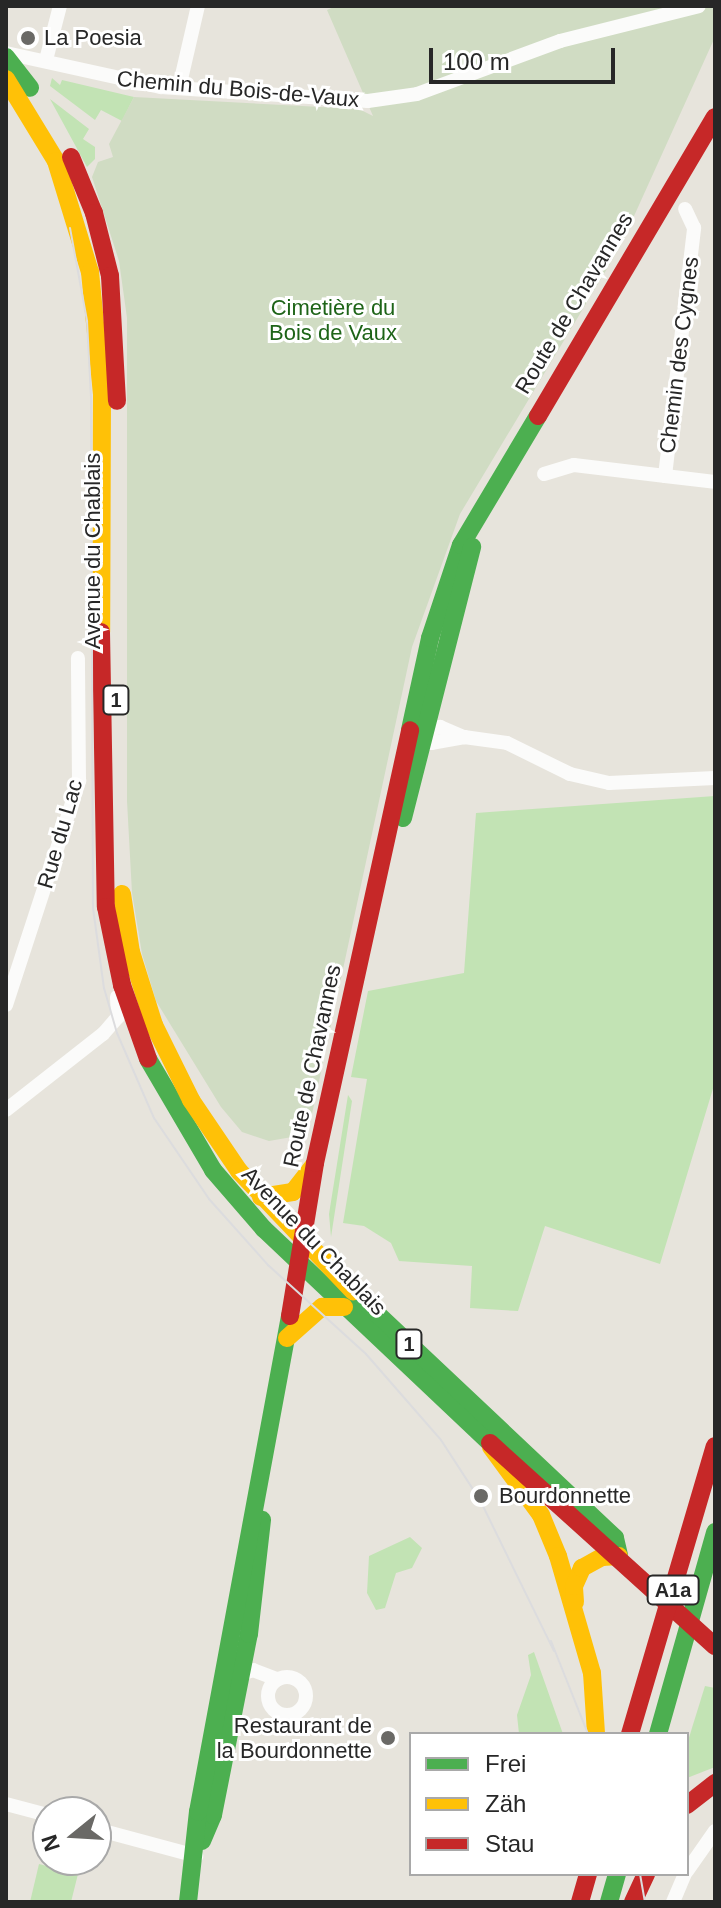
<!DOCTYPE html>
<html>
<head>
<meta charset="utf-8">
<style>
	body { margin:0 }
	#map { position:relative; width:721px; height:1908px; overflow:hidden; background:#e7e4dc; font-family:Arial,sans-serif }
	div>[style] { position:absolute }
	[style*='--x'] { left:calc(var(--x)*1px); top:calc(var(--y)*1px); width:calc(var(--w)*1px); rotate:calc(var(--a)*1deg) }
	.green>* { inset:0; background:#c2e3b4 }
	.cemetery>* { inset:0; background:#d0dcc3 }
	.street>* { height:14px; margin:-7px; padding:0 7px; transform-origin:7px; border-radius:7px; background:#fbfbfa }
	.street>.ring { margin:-7px; padding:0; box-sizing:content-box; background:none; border:14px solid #fbfbfa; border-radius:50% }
	.fast>* { height:18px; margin:-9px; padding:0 9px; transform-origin:9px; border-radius:9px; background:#4caf50 }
	.slow>* { height:18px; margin:-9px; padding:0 9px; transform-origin:9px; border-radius:9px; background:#ffc107 }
	.jam>* { height:18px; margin:-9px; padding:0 9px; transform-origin:9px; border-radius:9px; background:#c62828 }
	.tram>* { height:2px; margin:-1px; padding:0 1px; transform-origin:1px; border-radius:1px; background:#dcdcde }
	.dots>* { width:22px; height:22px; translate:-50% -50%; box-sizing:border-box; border:4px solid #fff; border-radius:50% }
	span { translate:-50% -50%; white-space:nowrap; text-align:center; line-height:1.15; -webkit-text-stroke:6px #fff; paint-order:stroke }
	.shield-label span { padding:2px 6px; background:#fff; border:2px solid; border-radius:6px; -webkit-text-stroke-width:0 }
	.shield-label { font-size:20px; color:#272727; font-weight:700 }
	.poi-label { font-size:22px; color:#272727 }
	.left { translate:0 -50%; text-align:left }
	.right { translate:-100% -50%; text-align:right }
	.street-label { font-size:22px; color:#272727 }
	.park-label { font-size:22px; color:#1e6418 }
	.frame { position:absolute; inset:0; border:8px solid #272727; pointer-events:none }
	.legend { position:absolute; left:409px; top:1732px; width:280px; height:144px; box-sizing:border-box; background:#fff; border:2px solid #a9a9a9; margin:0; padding:10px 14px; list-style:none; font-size:24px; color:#272727 }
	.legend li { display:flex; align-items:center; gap:16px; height:40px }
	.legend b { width:40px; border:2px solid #a9a9a9 }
	.north { position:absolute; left:32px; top:1796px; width:80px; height:80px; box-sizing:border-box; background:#fff; border:2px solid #a9a9a9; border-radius:50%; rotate:252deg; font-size:22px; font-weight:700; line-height:32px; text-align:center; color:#272727 }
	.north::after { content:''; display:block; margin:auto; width:28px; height:36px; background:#6a6966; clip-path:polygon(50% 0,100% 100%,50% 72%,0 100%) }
	.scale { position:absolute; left:429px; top:48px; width:186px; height:36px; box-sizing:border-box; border:4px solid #272727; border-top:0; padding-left:10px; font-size:24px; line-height:28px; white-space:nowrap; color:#272727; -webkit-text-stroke:6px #fff; paint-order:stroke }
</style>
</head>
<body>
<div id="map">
	<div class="green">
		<div style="clip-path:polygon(52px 78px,60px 85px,62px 80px,134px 97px,122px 121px,101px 110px,95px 120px,50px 86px)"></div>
		<div style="clip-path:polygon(50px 99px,89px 129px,83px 139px,95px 147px,95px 159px,87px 167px)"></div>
		<div style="clip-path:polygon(715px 796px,715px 1082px,660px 1264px,545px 1226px,518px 1311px,470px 1308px,472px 1266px,399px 1261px,391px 1243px,364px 1226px,343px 1223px,367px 1079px,351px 1077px,368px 991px,464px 973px,476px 813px)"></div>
		<div style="clip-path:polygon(348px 1095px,352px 1101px,331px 1237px,329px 1214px)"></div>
		<div style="clip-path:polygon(410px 1537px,422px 1548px,412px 1568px,396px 1573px,385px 1608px,376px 1610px,367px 1593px,369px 1556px)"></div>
		<div style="clip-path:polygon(534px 1652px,563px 1734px,519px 1734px,517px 1715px,531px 1675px,528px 1655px)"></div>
		<div style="clip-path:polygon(705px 1686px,715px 1688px,715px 1767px,687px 1778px,687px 1744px)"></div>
		<div style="clip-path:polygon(39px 1864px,78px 1874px,71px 1902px,30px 1902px)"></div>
	</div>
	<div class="cemetery">
		<div style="clip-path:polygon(336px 6px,715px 6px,715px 37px,620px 247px,460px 514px,412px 647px,312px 1114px,292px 1137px,269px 1141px,242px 1132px,221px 1107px,156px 1001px,142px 954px,132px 893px,127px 801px,127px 318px,119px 261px,92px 177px,98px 162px,113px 157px,109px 144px,134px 97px,359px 109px,373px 116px,327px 10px)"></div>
	</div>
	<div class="street">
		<div style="--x:6;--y:53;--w:159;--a:12.4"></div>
		<div style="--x:161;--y:87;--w:207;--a:3.9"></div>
		<div style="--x:368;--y:101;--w:49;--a:-8.1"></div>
		<div style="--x:417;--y:94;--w:153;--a:-20.3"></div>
		<div style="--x:560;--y:41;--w:143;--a:-14.1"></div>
		<div style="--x:46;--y:60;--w:56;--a:-75.5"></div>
		<div style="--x:179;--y:88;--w:84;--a:-77"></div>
		<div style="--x:544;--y:474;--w:31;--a:-17"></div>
		<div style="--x:574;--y:465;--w:92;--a:6.9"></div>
		<div style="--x:665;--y:476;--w:250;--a:-83.3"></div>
		<div style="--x:694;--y:228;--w:21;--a:-115"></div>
		<div style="--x:665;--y:476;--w:50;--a:6.8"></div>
		<div style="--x:420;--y:733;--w:15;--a:42"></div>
		<div style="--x:431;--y:743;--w:34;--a:-10"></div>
		<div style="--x:464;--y:737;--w:43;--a:7.9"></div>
		<div style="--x:507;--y:743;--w:70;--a:26.2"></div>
		<div style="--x:570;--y:774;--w:40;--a:13"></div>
		<div style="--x:609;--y:783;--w:106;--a:-2.7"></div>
		<div style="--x:421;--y:733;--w:20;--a:-18"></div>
		<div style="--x:440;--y:727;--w:26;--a:23"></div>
		<div style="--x:6;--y:1005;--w:236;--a:-71.9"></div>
		<div style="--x:79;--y:781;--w:123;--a:-90.5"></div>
		<div style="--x:6;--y:1110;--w:123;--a:-38.1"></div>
		<div style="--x:103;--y:1034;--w:23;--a:-49"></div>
		<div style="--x:118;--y:1017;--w:20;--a:-93"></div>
		<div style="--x:237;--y:1676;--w:17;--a:-21"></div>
		<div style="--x:253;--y:1670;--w:26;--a:21"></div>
		<div class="ring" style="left:268px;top:1677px;width:24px;height:24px"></div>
		<div style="--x:6;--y:1804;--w:43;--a:14.7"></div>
		<div style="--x:96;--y:1829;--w:104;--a:15.1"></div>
		<div style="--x:687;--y:1871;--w:49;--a:-55"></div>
		<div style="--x:673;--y:1902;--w:30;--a:-67"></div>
	</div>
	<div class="fast">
		<div style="--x:6;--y:57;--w:39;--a:52"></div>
		<div style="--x:410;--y:730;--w:94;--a:-77.7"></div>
		<div style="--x:430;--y:638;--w:98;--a:-71.6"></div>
		<div style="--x:461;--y:545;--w:150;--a:-59.2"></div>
		<div style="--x:403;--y:818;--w:280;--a:-75.7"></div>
		<div style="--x:148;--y:1059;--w:129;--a:59.6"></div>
		<div style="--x:213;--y:1170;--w:78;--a:49.2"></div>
		<div style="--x:264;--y:1229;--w:311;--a:43.4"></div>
		<div style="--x:353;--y:1291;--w:360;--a:43.3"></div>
		<div style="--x:615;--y:1538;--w:18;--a:77"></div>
		<div style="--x:658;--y:1734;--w:210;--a:-74.2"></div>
		<div style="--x:202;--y:1841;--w:28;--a:-67"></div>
		<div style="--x:213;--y:1815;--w:185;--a:-78.8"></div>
		<div style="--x:249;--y:1634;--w:115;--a:-83.5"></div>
		<div style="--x:188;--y:1902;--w:91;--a:-83.7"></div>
		<div style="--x:198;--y:1812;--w:504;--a:-79.49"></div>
		<div style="--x:609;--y:1902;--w:29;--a:-74"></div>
	</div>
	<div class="slow">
		<div style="--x:6;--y:79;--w:96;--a:58.6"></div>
		<div style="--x:56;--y:161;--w:116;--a:73"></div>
		<div style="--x:90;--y:272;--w:123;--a:84.4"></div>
		<div style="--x:102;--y:394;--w:238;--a:90.2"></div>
		<div style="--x:122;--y:894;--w:59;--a:81.2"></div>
		<div style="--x:131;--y:952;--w:77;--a:72.5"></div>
		<div style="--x:154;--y:1025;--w:84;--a:63.7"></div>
		<div style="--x:191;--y:1100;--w:86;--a:55.9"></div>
		<div style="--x:239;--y:1171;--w:166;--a:46.5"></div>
		<div style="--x:261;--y:1197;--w:32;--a:-9"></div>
		<div style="--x:293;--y:1192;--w:33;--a:-52"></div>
		<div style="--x:287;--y:1338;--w:47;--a:-41.5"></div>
		<div style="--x:322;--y:1307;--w:22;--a:0"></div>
		<div style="--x:491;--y:1447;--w:84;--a:53.7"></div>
		<div style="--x:541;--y:1515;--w:44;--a:67.5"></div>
		<div style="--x:558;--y:1556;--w:122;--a:73.8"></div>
		<div style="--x:592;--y:1673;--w:61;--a:86.2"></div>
		<div style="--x:575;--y:1602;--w:16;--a:-94"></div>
		<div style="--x:574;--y:1586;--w:20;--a:-66"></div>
		<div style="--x:582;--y:1568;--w:23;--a:-29"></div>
		<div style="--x:602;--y:1557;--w:17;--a:-3"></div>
	</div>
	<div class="jam">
		<div style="--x:71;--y:157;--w:61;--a:67.7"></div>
		<div style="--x:94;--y:213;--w:65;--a:75.7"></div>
		<div style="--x:110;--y:276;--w:125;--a:86.8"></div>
		<div style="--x:538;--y:416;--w:347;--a:-59.4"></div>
		<div style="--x:101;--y:632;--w:275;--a:89"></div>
		<div style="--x:106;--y:907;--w:80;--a:78.4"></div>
		<div style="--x:122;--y:985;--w:78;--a:70.6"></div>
		<div style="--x:290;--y:1316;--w:155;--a:-80.7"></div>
		<div style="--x:315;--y:1163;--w:443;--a:-77.6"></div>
		<div style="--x:490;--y:1443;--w:303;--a:42.1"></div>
		<div style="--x:630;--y:1734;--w:300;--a:-73.6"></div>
		<div style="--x:687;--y:1805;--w:36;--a:-38"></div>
		<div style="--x:580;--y:1902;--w:29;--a:-74"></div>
		<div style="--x:633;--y:1902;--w:31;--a:-65"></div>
	</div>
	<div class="tram">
		<div style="--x:70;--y:228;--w:95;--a:79.6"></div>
		<div style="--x:87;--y:321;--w:76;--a:87"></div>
		<div style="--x:91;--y:397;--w:511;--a:89.78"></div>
		<div style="--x:93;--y:908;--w:81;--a:82.2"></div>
		<div style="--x:104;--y:988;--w:47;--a:73.9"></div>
		<div style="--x:117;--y:1033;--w:93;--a:66.5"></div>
		<div style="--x:154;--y:1118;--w:98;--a:55.8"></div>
		<div style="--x:209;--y:1199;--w:89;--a:48.2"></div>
		<div style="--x:268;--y:1265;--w:132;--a:42.2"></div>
		<div style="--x:366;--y:1354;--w:114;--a:48.9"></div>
		<div style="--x:441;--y:1440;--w:72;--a:57"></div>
		<div style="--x:480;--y:1500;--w:168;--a:63.9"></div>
		<div style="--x:551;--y:1641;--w:100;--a:68.3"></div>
		<div style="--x:640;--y:1874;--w:28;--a:80"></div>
	</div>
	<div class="dots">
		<div style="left:28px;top:38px;background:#6a6966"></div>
		<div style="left:481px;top:1496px;background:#6a6966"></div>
		<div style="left:388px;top:1738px;background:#6a6966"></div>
	</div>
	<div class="shield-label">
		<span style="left:116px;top:700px">1</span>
		<span style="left:409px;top:1344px">1</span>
		<span style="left:673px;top:1590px">A1a</span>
	</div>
	<div class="poi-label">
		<span class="left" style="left:44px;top:38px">La Poesia</span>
		<span class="left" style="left:499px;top:1496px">Bourdonnette</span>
		<span class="right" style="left:372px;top:1738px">Restaurant de<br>la Bourdonnette</span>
	</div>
	<div class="street-label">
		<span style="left:238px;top:89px;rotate:5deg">Chemin du Bois-de-Vaux</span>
		<span style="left:574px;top:303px;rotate:-59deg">Route de Chavannes</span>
		<span style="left:679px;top:355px;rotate:-83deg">Chemin des Cygnes</span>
		<span style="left:93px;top:551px;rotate:-90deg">Avenue du Chablais</span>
		<span style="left:60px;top:834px;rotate:-74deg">Rue du Lac</span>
		<span style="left:312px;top:1066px;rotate:-78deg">Route de Chavannes</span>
		<span style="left:314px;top:1241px;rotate:46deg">Avenue du Chablais</span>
	</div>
	<div class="park-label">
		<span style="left:333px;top:320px">Cimetière du<br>Bois de Vaux</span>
	</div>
	<div class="frame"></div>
	<ul class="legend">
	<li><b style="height:10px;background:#4caf50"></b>Frei</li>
	<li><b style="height:10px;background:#ffc107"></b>Zäh</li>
	<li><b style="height:10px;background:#c62828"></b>Stau</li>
	</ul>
	<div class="north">N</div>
	<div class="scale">100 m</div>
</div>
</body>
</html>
